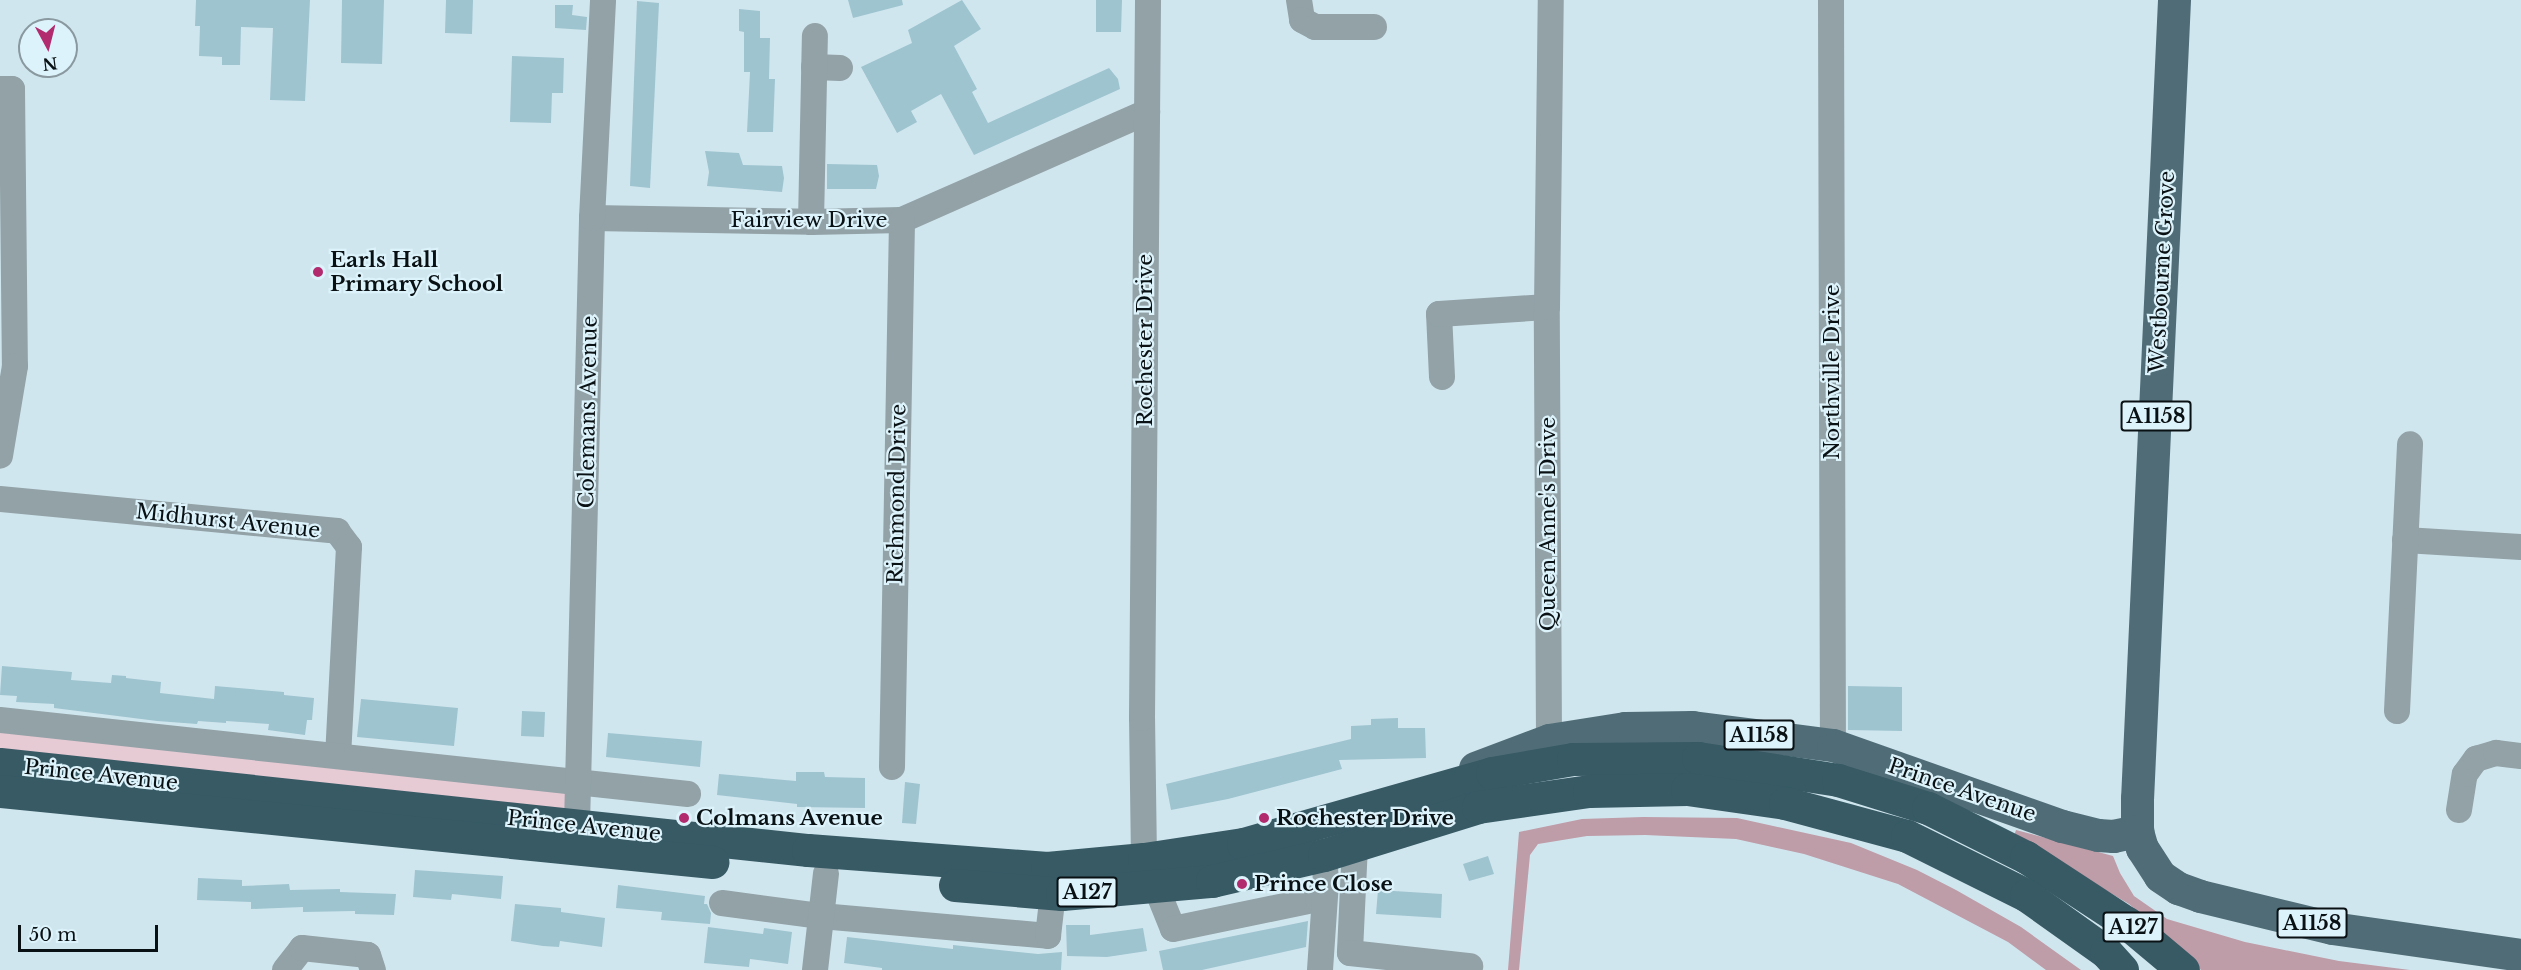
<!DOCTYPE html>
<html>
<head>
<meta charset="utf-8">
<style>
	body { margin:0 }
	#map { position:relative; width:2521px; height:970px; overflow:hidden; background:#d0e6ee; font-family:"Libre Baskerville",serif }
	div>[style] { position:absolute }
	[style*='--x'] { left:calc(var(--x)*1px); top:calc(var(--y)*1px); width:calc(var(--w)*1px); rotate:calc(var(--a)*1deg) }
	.green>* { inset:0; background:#e6cad4 }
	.forest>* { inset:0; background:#be9ca8 }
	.building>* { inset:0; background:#9ec4d0 }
	.minor>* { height:26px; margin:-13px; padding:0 13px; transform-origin:13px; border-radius:13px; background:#92a2a7 }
	.major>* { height:33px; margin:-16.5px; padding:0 16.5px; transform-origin:16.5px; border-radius:16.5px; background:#506d77 }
	.highway>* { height:33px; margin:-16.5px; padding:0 16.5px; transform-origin:16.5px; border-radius:16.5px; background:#375a65 }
	.dots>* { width:16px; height:16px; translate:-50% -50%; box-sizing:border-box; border:3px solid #ddf3fb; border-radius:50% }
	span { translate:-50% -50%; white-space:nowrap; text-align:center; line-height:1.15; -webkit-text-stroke:4.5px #ddf3fb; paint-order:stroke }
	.shield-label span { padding:2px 4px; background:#ddf3fb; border:2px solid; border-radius:4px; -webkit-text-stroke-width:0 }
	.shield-label { font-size:20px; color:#0a1114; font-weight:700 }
	.street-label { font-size:21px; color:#0a1114 }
	.poi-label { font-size:21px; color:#0a1114; font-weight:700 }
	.left { translate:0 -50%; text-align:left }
	.north { position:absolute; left:18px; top:18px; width:60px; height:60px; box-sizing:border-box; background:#ddf3fb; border:2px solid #89999f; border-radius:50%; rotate:173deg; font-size:16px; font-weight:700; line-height:24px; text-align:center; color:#0a1114 }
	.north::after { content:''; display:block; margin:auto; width:21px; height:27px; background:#b22b6e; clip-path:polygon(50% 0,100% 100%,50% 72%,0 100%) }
	.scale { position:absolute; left:18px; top:925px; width:140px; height:27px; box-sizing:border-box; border:3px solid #0a1114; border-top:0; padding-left:8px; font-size:18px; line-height:21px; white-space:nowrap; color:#0a1114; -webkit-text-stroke:4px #ddf3fb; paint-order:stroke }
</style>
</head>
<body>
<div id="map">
	<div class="green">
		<div style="clip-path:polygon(0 727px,569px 788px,565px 816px,0 751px)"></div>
	</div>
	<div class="forest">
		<div style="clip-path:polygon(1643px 817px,1737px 818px,1851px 843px,1917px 870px,1956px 890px,2021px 927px,2081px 970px,2046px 970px,2008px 942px,1898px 884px,1804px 854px,1736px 839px,1645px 835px,1587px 836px,1538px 844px,1530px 855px,1519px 970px,1508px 970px,1519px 832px,1582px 819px)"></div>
		<div style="clip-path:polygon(2016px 830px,2113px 856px,2120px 873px,2134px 896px,2167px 919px,2245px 942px,2339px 961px,2410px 970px,2201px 970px,2181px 949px,2129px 904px,2014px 836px)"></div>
	</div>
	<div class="building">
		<div style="clip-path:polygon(196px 0,310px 0,305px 101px,270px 100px,273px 28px,241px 27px,240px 65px,222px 65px,222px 57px,199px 56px,200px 26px,195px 26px)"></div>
		<div style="clip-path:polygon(342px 0,384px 0,382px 64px,341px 63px)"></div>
		<div style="clip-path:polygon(446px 0,473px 0,472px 34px,445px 33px)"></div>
		<div style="clip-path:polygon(848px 0,902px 0,903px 5px,853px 18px)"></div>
		<div style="clip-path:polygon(962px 0,981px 29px,954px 46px,977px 89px,972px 92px,988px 123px,1109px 68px,1118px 79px,1120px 89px,974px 155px,941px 94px,911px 111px,917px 122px,897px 133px,861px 67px,912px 43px,908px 30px)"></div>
		<div style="clip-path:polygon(1096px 0,1122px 0,1121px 32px,1096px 32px)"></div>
		<div style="clip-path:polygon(637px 1px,659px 3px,650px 188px,630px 186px)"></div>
		<div style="clip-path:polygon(555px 5px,573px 5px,572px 15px,587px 17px,586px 30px,555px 28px)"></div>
		<div style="clip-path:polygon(739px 9px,760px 11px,760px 38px,770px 38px,769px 79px,775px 79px,773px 132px,747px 132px,750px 72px,744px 72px,744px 32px,739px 31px)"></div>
		<div style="clip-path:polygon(512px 56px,564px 58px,563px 93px,552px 93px,551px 123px,510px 122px)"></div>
		<div style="clip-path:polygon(705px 151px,739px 153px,743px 165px,782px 166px,784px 178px,782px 192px,707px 186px,709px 172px)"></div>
		<div style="clip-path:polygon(827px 164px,877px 165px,879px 176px,876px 189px,827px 189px)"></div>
		<div style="clip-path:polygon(2px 666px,72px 672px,71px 680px,111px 683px,112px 675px,126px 676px,126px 678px,161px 682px,160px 693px,214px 699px,215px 686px,284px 692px,284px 695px,314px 698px,312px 720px,307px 720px,305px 735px,268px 730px,269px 724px,226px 721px,226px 723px,198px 721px,197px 724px,157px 721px,54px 708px,54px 704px,16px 702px,17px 696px,0 695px)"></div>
		<div style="clip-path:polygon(1848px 686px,1902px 687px,1902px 731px,1848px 730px)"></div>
		<div style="clip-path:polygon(361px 699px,458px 708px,454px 746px,357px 737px)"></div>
		<div style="clip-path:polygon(522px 711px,545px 712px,544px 737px,521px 736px)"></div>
		<div style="clip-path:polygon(1398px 718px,1398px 728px,1425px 728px,1426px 758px,1339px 760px,1342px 769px,1228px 799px,1171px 810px,1166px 784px,1351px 739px,1351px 726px,1371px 725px,1371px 719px)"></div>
		<div style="clip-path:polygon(608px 733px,702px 741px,700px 767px,606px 757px)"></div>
		<div style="clip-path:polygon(796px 772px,824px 772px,825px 777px,865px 778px,865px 808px,797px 807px,797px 804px,717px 795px,719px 774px,796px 781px)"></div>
		<div style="clip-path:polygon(905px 782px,920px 784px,916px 824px,902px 823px)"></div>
		<div style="clip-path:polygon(1488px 856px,1494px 874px,1469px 881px,1463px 864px)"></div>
		<div style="clip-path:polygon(415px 870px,503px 876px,501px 899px,452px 894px,451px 900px,413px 897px)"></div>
		<div style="clip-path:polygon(198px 878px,242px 880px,242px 886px,289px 884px,290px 890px,340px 889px,340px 892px,396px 894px,394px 915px,355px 914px,355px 911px,303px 912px,303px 907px,251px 909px,251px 902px,197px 900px)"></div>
		<div style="clip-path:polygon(618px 885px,705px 896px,704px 904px,707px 904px,711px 913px,710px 924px,661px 920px,662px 912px,616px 908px)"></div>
		<div style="clip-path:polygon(1378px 890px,1442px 894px,1441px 918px,1376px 914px)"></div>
		<div style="clip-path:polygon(515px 904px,561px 908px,561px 912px,605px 918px,602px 947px,560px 941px,559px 947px,543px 946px,511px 941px)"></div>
		<div style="clip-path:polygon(1308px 921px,1306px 947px,1202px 970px,1163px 970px,1159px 951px)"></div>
		<div style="clip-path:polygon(1066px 925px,1090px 925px,1090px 935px,1143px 928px,1147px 951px,1107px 957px,1067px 956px)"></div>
		<div style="clip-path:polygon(708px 927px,763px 934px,764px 928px,792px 932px,788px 964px,750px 959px,749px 967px,704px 963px)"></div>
		<div style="clip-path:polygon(847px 937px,953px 949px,953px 945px,1038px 954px,1062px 952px,1061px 970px,882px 970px,882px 968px,844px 963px)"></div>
	</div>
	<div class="minor">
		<div style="--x:1299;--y:0;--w:20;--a:81"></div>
		<div style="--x:1302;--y:20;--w:15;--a:28"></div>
		<div style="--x:1315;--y:27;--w:59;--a:0"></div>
		<div style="--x:1831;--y:0;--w:745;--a:89.85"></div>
		<div style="--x:814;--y:67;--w:26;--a:2"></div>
		<div style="--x:0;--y:89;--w:12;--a:0"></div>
		<div style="--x:12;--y:89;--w:277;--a:89.4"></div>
		<div style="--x:15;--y:366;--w:91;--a:99.5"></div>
		<div style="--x:592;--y:218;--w:219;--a:1"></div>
		<div style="--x:811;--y:222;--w:91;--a:-1.3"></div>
		<div style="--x:902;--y:220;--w:268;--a:-23.8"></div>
		<div style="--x:811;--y:222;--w:186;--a:-88.8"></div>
		<div style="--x:1442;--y:377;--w:63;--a:-92.7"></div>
		<div style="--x:1439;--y:314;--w:108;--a:-3.7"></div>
		<div style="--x:0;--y:499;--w:339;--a:5.4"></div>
		<div style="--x:337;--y:531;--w:20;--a:53"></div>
		<div style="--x:349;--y:547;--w:208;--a:93"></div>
		<div style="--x:2405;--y:540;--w:116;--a:3.5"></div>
		<div style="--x:2397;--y:711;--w:267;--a:-87.2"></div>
		<div style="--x:0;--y:720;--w:692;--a:6.14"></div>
		<div style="--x:1549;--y:740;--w:433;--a:-90.3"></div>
		<div style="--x:1547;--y:307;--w:307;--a:-89.3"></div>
		<div style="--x:892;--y:767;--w:547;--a:-88.95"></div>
		<div style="--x:2459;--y:810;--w:36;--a:-81"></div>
		<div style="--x:2465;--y:774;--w:19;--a:-54"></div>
		<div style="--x:2476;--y:759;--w:21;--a:-17"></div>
		<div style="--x:2496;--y:753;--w:25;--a:7"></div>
		<div style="--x:577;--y:825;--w:607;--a:-88.58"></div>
		<div style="--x:592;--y:218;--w:218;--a:-87.1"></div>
		<div style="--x:1355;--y:845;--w:108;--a:92.7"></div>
		<div style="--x:1350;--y:953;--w:121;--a:6.2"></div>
		<div style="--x:1144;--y:859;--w:141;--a:-90.8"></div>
		<div style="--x:1142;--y:718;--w:718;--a:-89.52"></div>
		<div style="--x:1156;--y:887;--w:45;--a:68"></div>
		<div style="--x:1173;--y:929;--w:148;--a:-11.7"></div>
		<div style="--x:1318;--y:899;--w:19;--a:-65"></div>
		<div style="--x:1326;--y:882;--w:27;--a:-94"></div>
		<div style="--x:722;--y:903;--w:100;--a:7.5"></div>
		<div style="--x:821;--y:916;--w:228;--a:5"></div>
		<div style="--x:1048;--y:936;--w:43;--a:-83.4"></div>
		<div style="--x:285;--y:970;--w:28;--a:-52"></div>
		<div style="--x:302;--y:948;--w:66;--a:6.1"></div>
		<div style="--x:368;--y:955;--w:16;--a:72"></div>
		<div style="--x:815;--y:970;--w:97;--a:-83.5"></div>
		<div style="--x:1320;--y:970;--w:88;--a:-86.1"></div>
	</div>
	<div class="major">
		<div style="--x:2174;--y:0;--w:799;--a:92.65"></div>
		<div style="--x:2137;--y:798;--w:33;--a:90"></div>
		<div style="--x:2137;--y:831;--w:18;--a:74"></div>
		<div style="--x:2142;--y:848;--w:33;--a:57"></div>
		<div style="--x:2160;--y:876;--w:22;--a:34"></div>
		<div style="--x:2178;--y:888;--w:23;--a:20"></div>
		<div style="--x:2200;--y:896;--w:136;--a:13.6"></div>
		<div style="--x:2332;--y:928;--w:191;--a:8.1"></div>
		<div style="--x:1475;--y:768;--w:79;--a:-20.7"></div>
		<div style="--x:1549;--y:740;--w:77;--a:-9"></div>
		<div style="--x:1625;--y:728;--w:67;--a:-0.9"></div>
		<div style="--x:1692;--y:727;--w:142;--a:7.3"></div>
		<div style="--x:1833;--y:745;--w:243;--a:19.5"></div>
		<div style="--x:2062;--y:826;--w:37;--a:14"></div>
		<div style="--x:2098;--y:835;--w:15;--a:4"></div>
		<div style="--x:2113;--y:836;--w:25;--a:-12"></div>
	</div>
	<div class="highway">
		<div style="--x:0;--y:764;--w:813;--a:6.08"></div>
		<div style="--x:808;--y:850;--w:240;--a:4.3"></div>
		<div style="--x:1047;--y:868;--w:97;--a:-5.3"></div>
		<div style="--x:1144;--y:859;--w:100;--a:-8.6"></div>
		<div style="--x:1243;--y:844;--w:259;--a:-15.9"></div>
		<div style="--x:1492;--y:773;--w:82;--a:-9.8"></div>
		<div style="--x:1573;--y:759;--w:125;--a:-0.5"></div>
		<div style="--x:1698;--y:758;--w:142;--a:8.9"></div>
		<div style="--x:1838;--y:780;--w:94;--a:17.3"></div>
		<div style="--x:1928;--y:808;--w:110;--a:26.6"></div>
		<div style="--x:2026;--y:857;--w:121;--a:33.2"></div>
		<div style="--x:2127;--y:923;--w:73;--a:40"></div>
		<div style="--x:0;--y:791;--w:716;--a:5.69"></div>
		<div style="--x:955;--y:885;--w:107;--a:4.8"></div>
		<div style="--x:1062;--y:894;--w:151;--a:-5"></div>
		<div style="--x:1212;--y:881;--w:115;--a:-13.1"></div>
		<div style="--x:1324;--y:855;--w:161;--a:-17.3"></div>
		<div style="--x:1478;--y:807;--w:112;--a:-8.2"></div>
		<div style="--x:1589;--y:791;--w:98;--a:-1.2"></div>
		<div style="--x:1687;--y:789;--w:99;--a:8.1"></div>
		<div style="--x:1785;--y:803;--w:126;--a:15.1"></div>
		<div style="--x:1907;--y:836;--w:133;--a:26.4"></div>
		<div style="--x:2026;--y:895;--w:98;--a:35.5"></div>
		<div style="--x:2106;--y:952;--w:24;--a:48"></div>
	</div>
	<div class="dots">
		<div style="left:318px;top:272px;background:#b22b6e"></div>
		<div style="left:684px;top:818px;background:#b22b6e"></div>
		<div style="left:1264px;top:818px;background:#b22b6e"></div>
		<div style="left:1242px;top:884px;background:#b22b6e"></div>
	</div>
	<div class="shield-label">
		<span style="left:2156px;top:416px">A1158</span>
		<span style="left:1759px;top:735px">A1158</span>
		<span style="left:1087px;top:892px">A127</span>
		<span style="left:2312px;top:923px">A1158</span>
		<span style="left:2133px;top:927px">A127</span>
	</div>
	<div class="street-label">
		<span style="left:809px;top:220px">Fairview Drive</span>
		<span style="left:2162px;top:272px;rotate:-87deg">Westbourne Grove</span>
		<span style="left:1145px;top:340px;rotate:-90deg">Rochester Drive</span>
		<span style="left:1832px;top:372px;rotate:-90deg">Northville Drive</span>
		<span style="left:588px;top:412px;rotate:-89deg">Colemans Avenue</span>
		<span style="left:897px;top:494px;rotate:-89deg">Richmond Drive</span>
		<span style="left:228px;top:521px;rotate:6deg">Midhurst Avenue</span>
		<span style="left:1548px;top:524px;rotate:-90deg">Queen Anne's Drive</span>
		<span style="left:101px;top:775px;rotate:6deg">Prince Avenue</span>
		<span style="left:1962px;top:790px;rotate:19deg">Prince Avenue</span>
		<span style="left:584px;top:826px;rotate:6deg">Prince Avenue</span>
	</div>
	<div class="poi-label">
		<span class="left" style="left:330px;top:272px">Earls Hall<br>Primary School</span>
		<span class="left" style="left:696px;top:818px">Colmans Avenue</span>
		<span class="left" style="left:1276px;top:818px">Rochester Drive</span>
		<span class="left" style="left:1254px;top:884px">Prince Close</span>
	</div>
	<div class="north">N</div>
	<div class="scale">50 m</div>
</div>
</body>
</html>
